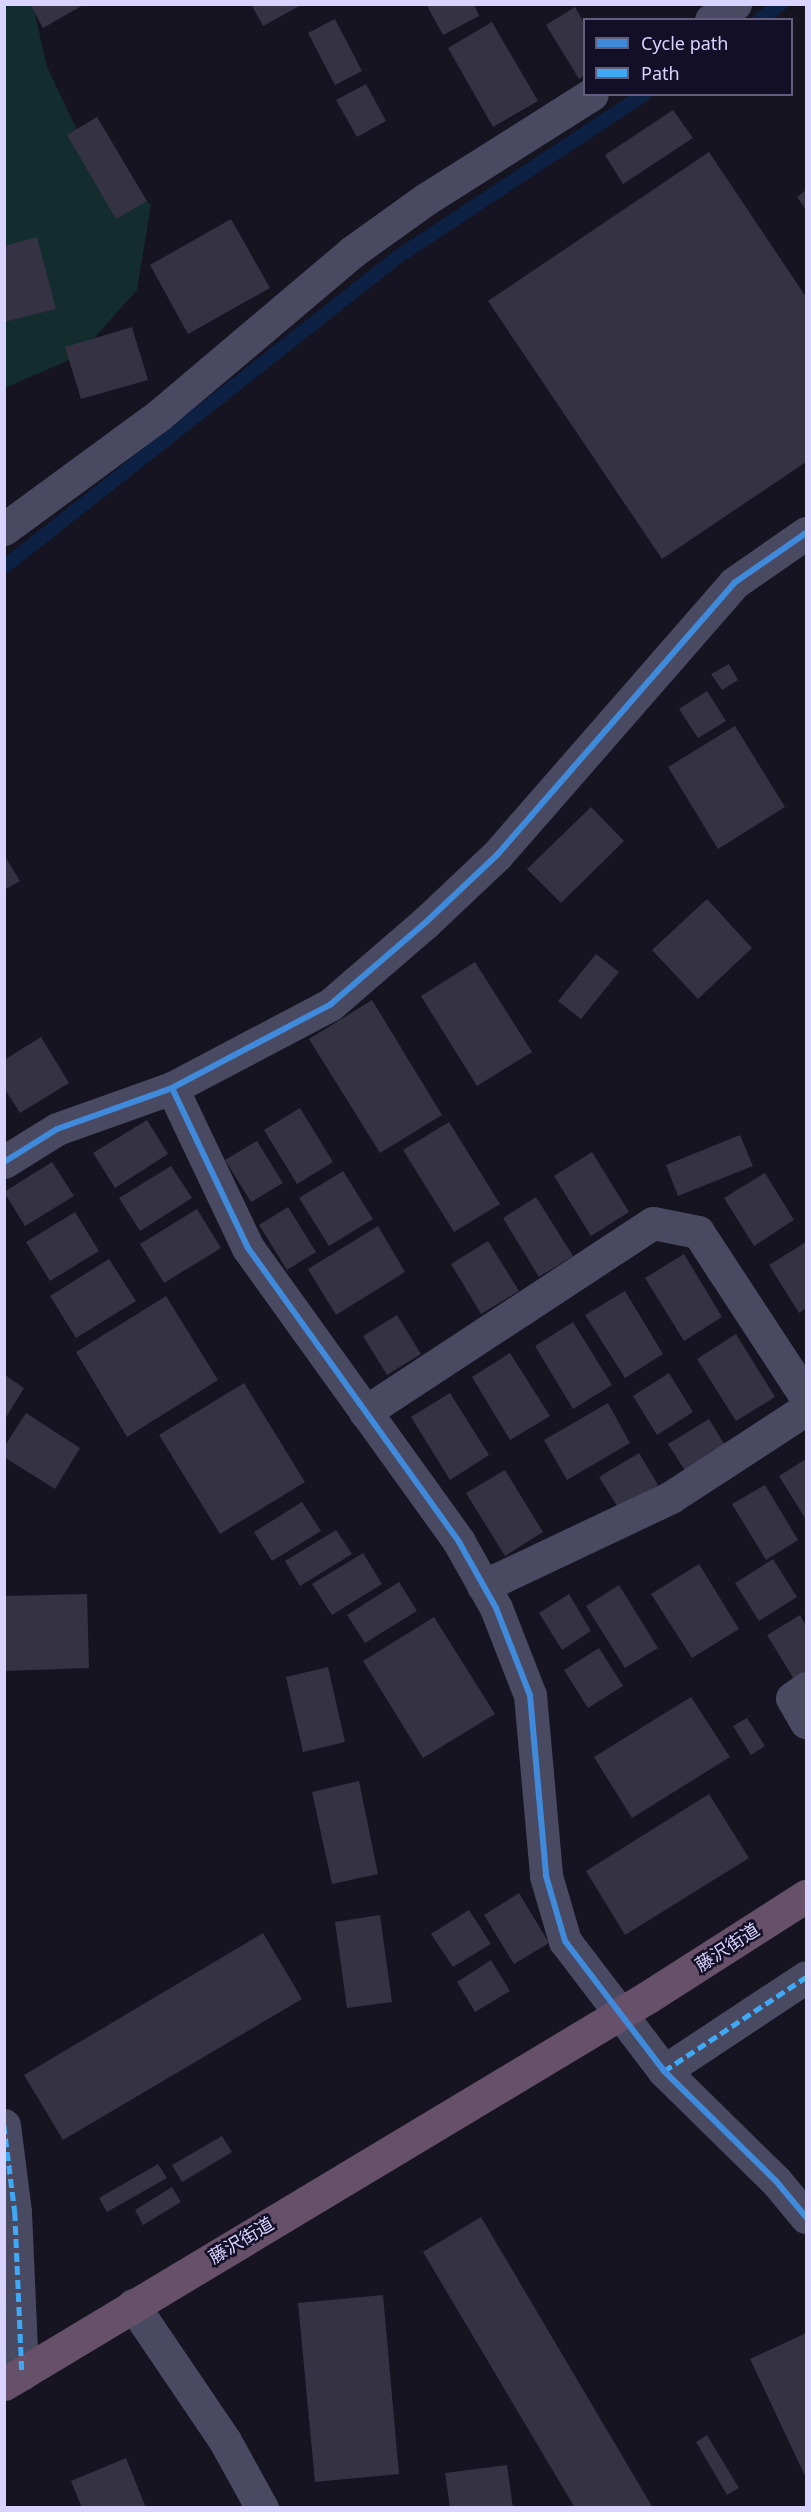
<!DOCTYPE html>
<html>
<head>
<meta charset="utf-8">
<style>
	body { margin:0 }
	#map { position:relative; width:811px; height:2512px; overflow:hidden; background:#161421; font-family:"Noto Sans","Noto Sans JP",sans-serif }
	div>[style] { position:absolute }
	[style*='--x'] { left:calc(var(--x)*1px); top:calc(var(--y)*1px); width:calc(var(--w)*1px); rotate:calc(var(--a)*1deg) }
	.green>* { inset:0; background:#132c2d }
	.stream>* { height:14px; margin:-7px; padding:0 7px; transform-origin:7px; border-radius:7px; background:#0d2144 }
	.building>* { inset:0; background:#343243 }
	.minor>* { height:33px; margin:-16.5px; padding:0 16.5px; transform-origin:16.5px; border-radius:16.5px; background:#4a4962 }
	.highway>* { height:33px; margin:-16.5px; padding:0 16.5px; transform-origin:16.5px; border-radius:16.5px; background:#67516a }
	.quiet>* { height:4.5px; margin-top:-2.25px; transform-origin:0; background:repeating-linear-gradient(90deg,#3fa9f5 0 9px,transparent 0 13.5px) }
	.cycleway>* { height:6px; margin:-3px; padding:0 3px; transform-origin:3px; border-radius:3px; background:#408adc }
	span { translate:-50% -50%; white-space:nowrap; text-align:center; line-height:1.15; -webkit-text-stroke:5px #130f26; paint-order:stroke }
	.street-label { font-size:18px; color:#d9d4ff }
	.frame { position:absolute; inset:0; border:6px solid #d9d4ff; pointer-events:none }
	.legend { position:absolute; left:583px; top:18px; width:210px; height:78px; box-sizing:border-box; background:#130f26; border:2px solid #625e7d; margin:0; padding:8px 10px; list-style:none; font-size:18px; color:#d9d4ff }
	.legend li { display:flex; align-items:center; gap:12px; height:30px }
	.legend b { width:30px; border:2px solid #625e7d }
</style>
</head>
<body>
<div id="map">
	<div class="green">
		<div style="clip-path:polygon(5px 5px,33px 5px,47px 67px,78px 132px,151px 205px,137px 290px,78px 356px,5px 388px)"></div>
	</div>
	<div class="stream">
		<div style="--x:759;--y:20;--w:27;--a:-36"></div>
		<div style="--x:4;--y:567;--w:503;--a:-38.21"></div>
		<div style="--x:399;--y:256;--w:295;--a:-33.4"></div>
	</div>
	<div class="building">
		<div style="clip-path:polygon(30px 4px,85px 4px,43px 28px)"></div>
		<div style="clip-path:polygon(251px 4px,303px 4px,263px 26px)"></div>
		<div style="clip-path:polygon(426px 4px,474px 4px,479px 16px,443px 35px)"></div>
		<div style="clip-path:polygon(575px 7px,584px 23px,584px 75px,579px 79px,546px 25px)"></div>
		<div style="clip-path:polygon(335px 19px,362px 71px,335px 85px,308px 33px)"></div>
		<div style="clip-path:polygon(492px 22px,538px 101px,493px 127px,448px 48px)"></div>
		<div style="clip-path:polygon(366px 84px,386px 121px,357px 137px,336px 100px)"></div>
		<div style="clip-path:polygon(673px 110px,693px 138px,623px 184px,605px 155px)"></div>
		<div style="clip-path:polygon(97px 117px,147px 201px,116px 219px,67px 135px)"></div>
		<div style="clip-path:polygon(709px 152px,806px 297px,806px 462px,662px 559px,488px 301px)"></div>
		<div style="clip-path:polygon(806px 190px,806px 210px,797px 197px)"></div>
		<div style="clip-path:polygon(231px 219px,270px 288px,188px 334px,150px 265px)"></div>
		<div style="clip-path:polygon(37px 237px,56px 309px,4px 322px,4px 246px)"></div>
		<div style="clip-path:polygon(132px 327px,148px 380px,81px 399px,65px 347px)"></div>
		<div style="clip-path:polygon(729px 664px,738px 680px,722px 690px,711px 674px)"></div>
		<div style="clip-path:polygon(707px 691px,726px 721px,698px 738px,679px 709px)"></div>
		<div style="clip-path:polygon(735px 726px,785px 807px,718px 849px,668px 767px)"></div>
		<div style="clip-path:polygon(591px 807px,624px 841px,561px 903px,527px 869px)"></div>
		<div style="clip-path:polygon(4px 855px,20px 881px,4px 890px)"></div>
		<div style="clip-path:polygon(707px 899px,752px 948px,698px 999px,652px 950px)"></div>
		<div style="clip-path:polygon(596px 954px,619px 972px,581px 1019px,558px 1001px)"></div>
		<div style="clip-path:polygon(475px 962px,532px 1052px,477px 1086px,421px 996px)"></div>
		<div style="clip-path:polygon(372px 1000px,442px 1115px,380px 1153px,309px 1039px)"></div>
		<div style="clip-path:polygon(41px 1037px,69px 1083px,20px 1113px,4px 1088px,4px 1060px)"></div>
		<div style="clip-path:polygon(300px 1108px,333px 1162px,297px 1184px,264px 1130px)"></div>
		<div style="clip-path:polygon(147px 1120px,168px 1154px,115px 1188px,93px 1153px)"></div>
		<div style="clip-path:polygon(449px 1122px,500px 1204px,454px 1232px,403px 1150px)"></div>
		<div style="clip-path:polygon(740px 1135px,753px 1166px,678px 1196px,666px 1165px)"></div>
		<div style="clip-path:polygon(257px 1141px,283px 1183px,251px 1202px,225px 1160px)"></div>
		<div style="clip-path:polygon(592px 1152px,629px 1212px,591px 1236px,554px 1176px)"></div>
		<div style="clip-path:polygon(52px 1162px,74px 1196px,25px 1226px,4px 1192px)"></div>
		<div style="clip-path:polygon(171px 1166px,192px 1198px,140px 1231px,119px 1198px)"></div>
		<div style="clip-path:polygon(343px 1171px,373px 1219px,329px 1246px,299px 1198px)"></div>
		<div style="clip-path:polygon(765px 1173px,794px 1220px,754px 1246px,724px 1198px)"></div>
		<div style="clip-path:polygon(536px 1197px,573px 1256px,539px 1277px,503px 1218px)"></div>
		<div style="clip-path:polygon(288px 1207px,316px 1252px,287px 1270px,259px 1225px)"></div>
		<div style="clip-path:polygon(197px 1209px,221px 1248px,164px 1283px,140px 1244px)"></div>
		<div style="clip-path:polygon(75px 1212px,99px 1251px,50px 1281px,26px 1242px)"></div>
		<div style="clip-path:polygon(378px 1226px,405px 1272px,336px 1315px,308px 1269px)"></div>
		<div style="clip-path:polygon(488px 1241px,519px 1291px,481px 1314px,451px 1264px)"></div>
		<div style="clip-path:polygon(806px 1242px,806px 1308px,799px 1313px,769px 1265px)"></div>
		<div style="clip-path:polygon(684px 1254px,722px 1317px,684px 1341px,645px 1278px)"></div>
		<div style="clip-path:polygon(109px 1259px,136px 1301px,76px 1338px,50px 1296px)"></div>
		<div style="clip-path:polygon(625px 1291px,663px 1354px,625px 1378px,585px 1315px)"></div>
		<div style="clip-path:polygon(166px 1296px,218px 1380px,127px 1437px,76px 1352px)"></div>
		<div style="clip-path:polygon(397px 1315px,421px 1354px,387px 1375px,363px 1336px)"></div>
		<div style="clip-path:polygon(573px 1322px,612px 1385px,573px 1409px,535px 1346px)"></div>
		<div style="clip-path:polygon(736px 1334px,775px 1397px,736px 1421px,697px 1359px)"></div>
		<div style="clip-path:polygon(510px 1353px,550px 1416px,510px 1440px,472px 1377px)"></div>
		<div style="clip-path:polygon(669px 1373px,693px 1412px,657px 1435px,633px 1396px)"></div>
		<div style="clip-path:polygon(5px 1375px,24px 1388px,5px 1419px)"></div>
		<div style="clip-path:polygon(244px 1383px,305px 1482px,220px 1534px,159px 1435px)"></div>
		<div style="clip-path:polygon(450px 1393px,489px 1455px,450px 1480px,411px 1417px)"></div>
		<div style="clip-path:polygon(608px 1403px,630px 1443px,567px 1480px,544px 1440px)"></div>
		<div style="clip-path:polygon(26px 1413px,80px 1448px,55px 1489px,4px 1457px,4px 1447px)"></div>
		<div style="clip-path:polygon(709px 1419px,726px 1447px,686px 1472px,668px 1444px)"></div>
		<div style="clip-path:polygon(639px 1453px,658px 1485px,619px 1509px,599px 1477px)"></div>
		<div style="clip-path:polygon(806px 1459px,806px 1520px,779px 1476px)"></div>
		<div style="clip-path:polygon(505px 1470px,543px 1532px,505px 1556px,466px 1493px)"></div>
		<div style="clip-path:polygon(765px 1485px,798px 1540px,766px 1560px,732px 1504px)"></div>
		<div style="clip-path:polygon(302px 1502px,321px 1531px,272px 1561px,254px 1532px)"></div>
		<div style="clip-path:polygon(336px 1530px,352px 1554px,300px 1586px,285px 1561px)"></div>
		<div style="clip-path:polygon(363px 1553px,382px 1584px,332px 1615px,312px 1584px)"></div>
		<div style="clip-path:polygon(773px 1559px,797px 1597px,759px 1621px,735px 1583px)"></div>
		<div style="clip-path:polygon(699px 1564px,739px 1629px,692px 1658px,651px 1594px)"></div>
		<div style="clip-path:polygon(399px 1582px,417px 1611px,365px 1643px,347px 1615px)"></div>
		<div style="clip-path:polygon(619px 1585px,658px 1648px,625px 1668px,586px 1606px)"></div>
		<div style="clip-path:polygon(87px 1594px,89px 1668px,4px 1671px,4px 1596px)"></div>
		<div style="clip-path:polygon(569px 1594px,591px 1631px,562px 1650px,539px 1613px)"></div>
		<div style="clip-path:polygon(800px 1615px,806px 1626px,806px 1674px,795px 1681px,767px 1635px)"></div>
		<div style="clip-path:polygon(434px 1617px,495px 1714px,423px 1758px,363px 1661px)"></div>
		<div style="clip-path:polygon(599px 1648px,623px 1686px,588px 1708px,564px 1670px)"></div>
		<div style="clip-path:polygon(328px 1667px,345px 1742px,303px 1752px,286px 1677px)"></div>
		<div style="clip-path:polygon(691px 1697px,730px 1757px,632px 1818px,594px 1757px)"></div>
		<div style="clip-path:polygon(747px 1718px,765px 1746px,751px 1755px,733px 1726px)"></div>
		<div style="clip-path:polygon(359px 1781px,378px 1874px,332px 1884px,312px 1792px)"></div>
		<div style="clip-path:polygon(709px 1794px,749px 1858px,625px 1935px,586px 1871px)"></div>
		<div style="clip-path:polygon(519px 1893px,549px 1943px,514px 1964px,484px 1915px)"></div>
		<div style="clip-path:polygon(469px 1910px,491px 1944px,453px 1967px,431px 1934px)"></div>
		<div style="clip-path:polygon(380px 1915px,392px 2002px,347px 2008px,335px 1922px)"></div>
		<div style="clip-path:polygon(263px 1933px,302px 1999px,63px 2140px,24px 2075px)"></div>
		<div style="clip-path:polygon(491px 1960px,510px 1991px,475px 2012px,457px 1982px)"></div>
		<div style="clip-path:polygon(222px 2136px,232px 2152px,182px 2182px,172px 2165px)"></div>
		<div style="clip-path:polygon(158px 2164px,167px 2178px,107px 2212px,99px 2198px)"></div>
		<div style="clip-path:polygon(172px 2187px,181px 2202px,143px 2225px,135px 2210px)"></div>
		<div style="clip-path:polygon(481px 2217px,653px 2508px,575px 2508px,423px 2252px)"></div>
		<div style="clip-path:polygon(383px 2295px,399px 2474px,315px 2482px,298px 2303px)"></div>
		<div style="clip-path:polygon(806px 2333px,806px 2478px,750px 2359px)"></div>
		<div style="clip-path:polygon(707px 2435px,739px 2488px,727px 2495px,696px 2442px)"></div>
		<div style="clip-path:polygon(126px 2458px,146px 2508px,82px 2508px,71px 2481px)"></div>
		<div style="clip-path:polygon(507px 2465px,513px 2508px,450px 2508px,445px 2473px)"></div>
	</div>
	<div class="minor">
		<div style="--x:711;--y:20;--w:29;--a:-34"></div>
		<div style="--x:4;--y:529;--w:191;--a:-36.3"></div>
		<div style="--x:158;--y:416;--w:254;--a:-40.2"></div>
		<div style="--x:352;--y:252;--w:91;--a:-35.6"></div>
		<div style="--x:426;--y:199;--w:196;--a:-32.3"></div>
		<div style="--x:172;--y:1088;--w:177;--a:64.6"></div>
		<div style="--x:248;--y:1248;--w:362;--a:54.3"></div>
		<div style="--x:459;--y:1542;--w:76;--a:60.7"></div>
		<div style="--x:496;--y:1608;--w:93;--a:68.7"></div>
		<div style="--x:530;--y:1695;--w:182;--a:84.9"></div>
		<div style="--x:546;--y:1876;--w:68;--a:73.7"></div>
		<div style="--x:565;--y:1941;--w:163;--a:52.7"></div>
		<div style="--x:664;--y:2071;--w:157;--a:44.5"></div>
		<div style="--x:776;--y:2181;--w:47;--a:50.2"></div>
		<div style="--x:4;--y:1162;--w:62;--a:-31.9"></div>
		<div style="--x:57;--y:1129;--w:122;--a:-19.6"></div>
		<div style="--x:172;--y:1088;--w:180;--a:-27.8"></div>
		<div style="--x:331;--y:1004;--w:124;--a:-40.8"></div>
		<div style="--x:425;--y:923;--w:99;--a:-43.4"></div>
		<div style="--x:497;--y:855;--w:361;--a:-48.9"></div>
		<div style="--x:734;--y:583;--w:88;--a:-34.8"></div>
		<div style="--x:365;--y:1412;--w:344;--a:-33.3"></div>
		<div style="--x:653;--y:1223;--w:46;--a:11.3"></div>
		<div style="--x:698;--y:1232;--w:197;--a:56.8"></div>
		<div style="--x:483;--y:1586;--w:208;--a:-25.3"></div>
		<div style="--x:671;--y:1497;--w:161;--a:-33.1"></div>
		<div style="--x:806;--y:1688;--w:17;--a:144"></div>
		<div style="--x:792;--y:1698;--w:28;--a:60"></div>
		<div style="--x:664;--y:2071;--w:170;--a:-33.5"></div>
		<div style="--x:4;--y:2125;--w:88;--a:82.8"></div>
		<div style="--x:15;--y:2212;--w:162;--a:87.5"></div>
		<div style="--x:133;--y:2305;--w:164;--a:55.9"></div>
		<div style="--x:225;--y:2441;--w:77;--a:61.1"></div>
	</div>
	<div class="highway">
		<div style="--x:4;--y:2384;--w:751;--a:-31"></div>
		<div style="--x:648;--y:1997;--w:188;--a:-32.6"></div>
	</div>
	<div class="quiet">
		<div style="--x:664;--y:2071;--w:170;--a:-33.5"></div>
		<div style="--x:4;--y:2125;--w:88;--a:82.8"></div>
		<div style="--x:15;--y:2212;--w:162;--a:87.5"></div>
	</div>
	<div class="cycleway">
		<div style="--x:172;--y:1088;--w:177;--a:64.6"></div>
		<div style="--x:248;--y:1248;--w:362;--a:54.3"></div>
		<div style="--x:459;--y:1542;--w:76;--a:60.7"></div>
		<div style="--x:496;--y:1608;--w:93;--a:68.7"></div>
		<div style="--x:530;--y:1695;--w:182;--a:84.9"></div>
		<div style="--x:546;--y:1876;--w:68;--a:73.7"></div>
		<div style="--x:565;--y:1941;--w:163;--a:52.7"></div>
		<div style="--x:664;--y:2071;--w:157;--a:44.5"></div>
		<div style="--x:776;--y:2181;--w:47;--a:50.2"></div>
		<div style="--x:4;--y:1162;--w:62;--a:-31.9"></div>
		<div style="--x:57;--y:1129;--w:122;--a:-19.6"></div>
		<div style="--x:172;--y:1088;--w:180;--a:-27.8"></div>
		<div style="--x:331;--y:1004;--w:124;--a:-40.8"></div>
		<div style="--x:425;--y:923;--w:99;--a:-43.4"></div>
		<div style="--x:497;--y:855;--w:361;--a:-48.9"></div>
		<div style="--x:734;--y:583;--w:88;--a:-34.8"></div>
	</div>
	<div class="street-label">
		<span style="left:727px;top:1947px;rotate:-33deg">藤沢街道</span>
		<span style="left:241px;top:2240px;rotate:-31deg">藤沢街道</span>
	</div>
	<div class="frame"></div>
	<ul class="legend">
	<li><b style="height:8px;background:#408adc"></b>Cycle path</li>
	<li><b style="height:8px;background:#3fa9f5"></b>Path</li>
	</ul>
</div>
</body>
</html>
